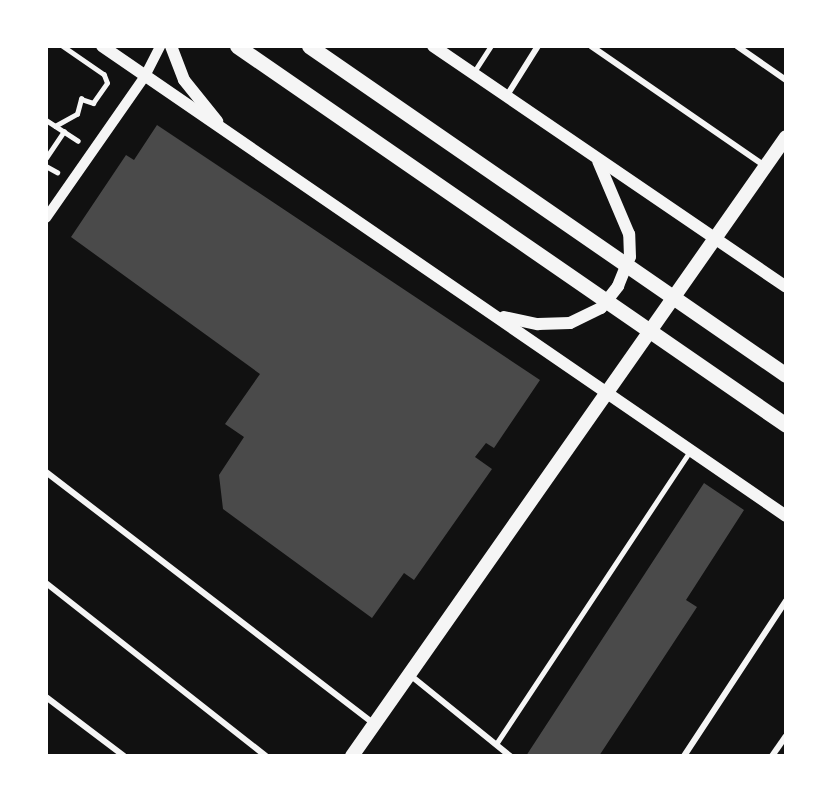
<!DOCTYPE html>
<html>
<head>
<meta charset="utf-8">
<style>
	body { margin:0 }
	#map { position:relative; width:832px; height:802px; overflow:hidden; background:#111; font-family:Helvetica,sans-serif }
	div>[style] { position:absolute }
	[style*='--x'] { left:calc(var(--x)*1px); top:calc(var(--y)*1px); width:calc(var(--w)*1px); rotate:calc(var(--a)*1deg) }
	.building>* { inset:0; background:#4a4a4a }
	.service>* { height:4.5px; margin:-2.25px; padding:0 2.25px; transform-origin:2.25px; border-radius:2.25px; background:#f5f5f5 }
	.pedestrian>* { height:5px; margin:-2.5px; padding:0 2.5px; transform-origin:2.5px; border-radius:2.5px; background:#f5f5f5 }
	.minor>* { height:6px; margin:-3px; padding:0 3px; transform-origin:3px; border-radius:3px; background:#f5f5f5 }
	.tertiary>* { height:10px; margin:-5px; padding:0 5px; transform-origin:5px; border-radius:5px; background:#f5f5f5 }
	.secondary>* { height:12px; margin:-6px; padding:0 6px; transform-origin:6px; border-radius:6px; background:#f5f5f5 }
	.primary>* { height:14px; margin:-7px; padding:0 7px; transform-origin:7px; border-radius:7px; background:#f5f5f5 }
	.motorway>* { height:15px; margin:-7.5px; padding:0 7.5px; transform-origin:7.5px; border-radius:7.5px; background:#f5f5f5 }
	span { translate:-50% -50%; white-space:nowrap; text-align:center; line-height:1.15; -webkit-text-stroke:6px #fff; paint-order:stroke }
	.frame { position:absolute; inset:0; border:48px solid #fff; pointer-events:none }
</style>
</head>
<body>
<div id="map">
	<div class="building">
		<div style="clip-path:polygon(157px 125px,540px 380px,494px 448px,486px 443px,475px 457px,492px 469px,414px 580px,404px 573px,372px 618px,223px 509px,219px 475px,244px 437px,225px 424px,260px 374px,71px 237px,126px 155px,134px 160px)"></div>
		<div style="clip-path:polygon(704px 483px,744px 510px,686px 600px,697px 607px,599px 756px,526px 756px)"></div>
	</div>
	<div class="service">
		<div style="--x:474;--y:72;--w:31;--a:-57"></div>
		<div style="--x:46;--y:120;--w:38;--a:33"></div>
		<div style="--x:55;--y:126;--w:25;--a:-29"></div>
		<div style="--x:77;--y:114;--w:16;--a:-75"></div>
		<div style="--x:81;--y:99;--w:13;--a:18"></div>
		<div style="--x:93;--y:103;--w:24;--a:-55"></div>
		<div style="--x:107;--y:83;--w:9;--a:-111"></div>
		<div style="--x:104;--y:75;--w:51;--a:-145.4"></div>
		<div style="--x:46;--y:158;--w:32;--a:-56"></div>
		<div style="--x:46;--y:166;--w:13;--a:29"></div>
	</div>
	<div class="pedestrian">
		<div style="--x:496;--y:744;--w:351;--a:-56.5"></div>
	</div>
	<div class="minor">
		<div style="--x:591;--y:46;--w:211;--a:34.6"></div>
		<div style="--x:737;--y:46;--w:60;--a:34.8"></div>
		<div style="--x:506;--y:97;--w:60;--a:-57.9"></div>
		<div style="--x:46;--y:472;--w:414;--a:37.5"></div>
		<div style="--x:46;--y:583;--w:280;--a:38.2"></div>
		<div style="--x:410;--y:675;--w:129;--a:39"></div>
		<div style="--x:46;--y:697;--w:98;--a:37.1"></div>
		<div style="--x:684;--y:756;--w:186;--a:-56.7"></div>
		<div style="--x:772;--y:756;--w:24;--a:-55"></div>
	</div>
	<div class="tertiary">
		<div style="--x:46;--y:218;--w:173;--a:-55.1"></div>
		<div style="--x:145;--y:76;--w:34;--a:-63"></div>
	</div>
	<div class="secondary">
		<div style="--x:102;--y:46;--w:830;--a:34.49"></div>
		<div style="--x:171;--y:46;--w:36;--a:69"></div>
		<div style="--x:184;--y:80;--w:53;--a:51.2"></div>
		<div style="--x:433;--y:46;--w:427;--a:34.3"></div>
		<div style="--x:504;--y:317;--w:35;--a:12"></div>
		<div style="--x:538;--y:324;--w:32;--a:-2"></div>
		<div style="--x:570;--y:323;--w:34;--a:-26"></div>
		<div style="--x:601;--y:308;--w:28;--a:-52"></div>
		<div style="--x:618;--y:286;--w:31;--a:-68"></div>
		<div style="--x:630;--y:257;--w:23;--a:-92"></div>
		<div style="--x:629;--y:234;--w:79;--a:-113"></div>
	</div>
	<div class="primary">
		<div style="--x:352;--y:756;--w:756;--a:-54.96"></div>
	</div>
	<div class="motorway">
		<div style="--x:237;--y:46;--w:667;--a:34.62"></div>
		<div style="--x:309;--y:46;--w:579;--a:34.6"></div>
	</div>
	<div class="frame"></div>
</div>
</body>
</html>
